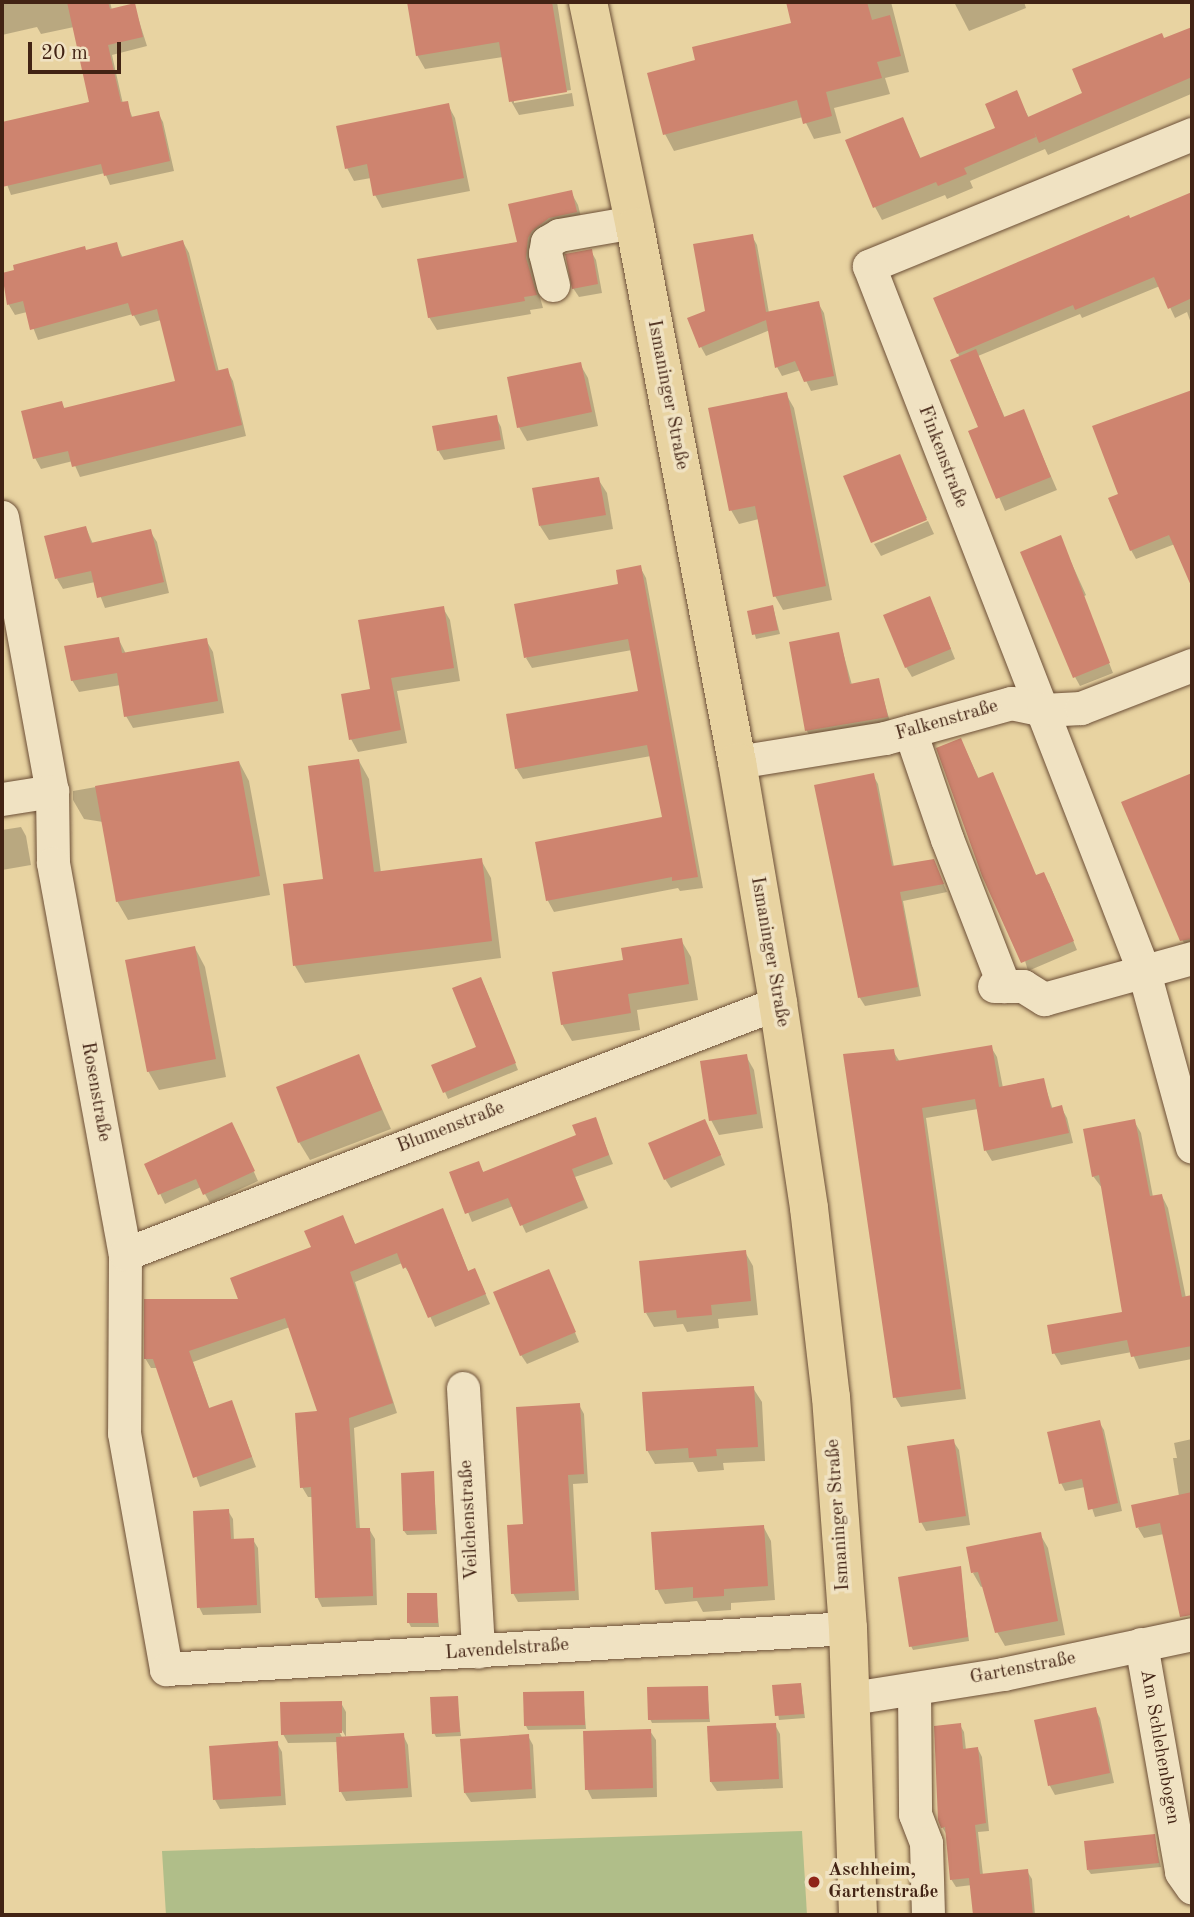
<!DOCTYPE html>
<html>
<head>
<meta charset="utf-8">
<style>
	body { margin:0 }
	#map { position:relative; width:1194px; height:1917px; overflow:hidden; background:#e8d3a1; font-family:"Old Standard TT",serif }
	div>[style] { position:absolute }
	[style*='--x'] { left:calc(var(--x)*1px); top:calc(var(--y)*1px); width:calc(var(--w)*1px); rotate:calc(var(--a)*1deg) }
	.green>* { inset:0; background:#b0be89 }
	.shadow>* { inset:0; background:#0003 }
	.building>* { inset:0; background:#ce846f }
	.roads { filter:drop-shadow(0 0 2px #6c4f37) drop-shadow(0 0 2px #6c4f37) }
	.minor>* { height:33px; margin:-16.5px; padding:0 16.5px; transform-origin:16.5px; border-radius:16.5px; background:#f0e2c2 }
	.major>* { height:38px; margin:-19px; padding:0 19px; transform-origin:19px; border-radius:19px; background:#e8d3a1 }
	.dots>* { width:19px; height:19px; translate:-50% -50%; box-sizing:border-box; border:4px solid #f0e2c2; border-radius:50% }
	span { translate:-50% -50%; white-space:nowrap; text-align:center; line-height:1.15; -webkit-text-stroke:7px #f0e2c2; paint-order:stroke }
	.street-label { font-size:19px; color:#422314 }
	.poi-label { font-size:19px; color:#422314; font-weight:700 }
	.left { translate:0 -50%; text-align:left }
	.frame { position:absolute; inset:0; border:4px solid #422314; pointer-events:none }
	.scale { position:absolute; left:28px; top:42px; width:93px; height:32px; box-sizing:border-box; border:4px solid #422314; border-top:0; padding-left:9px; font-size:21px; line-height:24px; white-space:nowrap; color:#422314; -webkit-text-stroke:5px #f0e2c2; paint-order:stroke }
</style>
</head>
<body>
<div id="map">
	<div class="green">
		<div style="clip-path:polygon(802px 1831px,807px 1915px,166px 1915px,162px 1851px)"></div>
	</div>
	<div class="shadow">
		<div style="clip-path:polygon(2px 2px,110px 2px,112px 10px,134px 5px,147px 46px,112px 55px,123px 104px,127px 103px,133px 119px,158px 113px,163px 122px,174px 171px,110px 185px,105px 173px,11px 195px,2px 171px,2px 124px,92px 103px,74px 27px,41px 34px,37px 27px,2px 35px)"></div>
		<div style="clip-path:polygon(409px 2px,557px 2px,571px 90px,514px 99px,514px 103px,572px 93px,574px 106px,519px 115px,511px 101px,503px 57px,425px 69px,417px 55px)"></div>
		<div style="clip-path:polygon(788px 2px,891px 2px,909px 72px,885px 78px,890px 94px,834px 108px,841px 133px,814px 139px,803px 117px,674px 151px,665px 134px,697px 61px,793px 24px)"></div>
		<div style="clip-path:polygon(954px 2px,1024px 2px,1026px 8px,969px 31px)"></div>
		<div style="clip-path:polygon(1192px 29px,1192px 96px,1191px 94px,1048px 155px,1045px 149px,970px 181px,973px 188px,947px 199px,945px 195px,882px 220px,875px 207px,902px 119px,921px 159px,997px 129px,1016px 93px,1029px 118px,1085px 94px,1165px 40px)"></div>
		<div style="clip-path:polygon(448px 105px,455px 118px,470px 191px,382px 208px,375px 195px,371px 178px,354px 181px,347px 168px)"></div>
		<div style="clip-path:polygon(571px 192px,578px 205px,583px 225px,533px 272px,543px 308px,530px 310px,531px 314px,437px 330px,429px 317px,519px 243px)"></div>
		<div style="clip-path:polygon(1192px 194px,1192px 326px,1187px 312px,1175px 318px,1160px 286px,1082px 318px,1080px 314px,978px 356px,1005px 418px,1023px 411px,1057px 490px,1005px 511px,971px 432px,980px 428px,958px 353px,1130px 220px)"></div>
		<div style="clip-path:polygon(752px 236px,757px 245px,769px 313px,818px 303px,824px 313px,838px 385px,811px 391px,801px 370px,782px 376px,777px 367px,770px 330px,706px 356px,701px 347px,707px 312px)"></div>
		<div style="clip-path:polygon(183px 242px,189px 253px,219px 372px,227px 370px,233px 381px,246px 436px,80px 477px,73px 461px,41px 469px,35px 458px,61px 403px,65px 409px,177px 383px,161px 320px,140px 326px,133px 314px,38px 340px,27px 312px,15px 315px,9px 305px,2px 275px,116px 244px,123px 258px)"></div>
		<div style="clip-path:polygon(591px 251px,596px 260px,602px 293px,579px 297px,573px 288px)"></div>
		<div style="clip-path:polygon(580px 364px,588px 378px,598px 426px,527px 441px,519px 427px)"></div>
		<div style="clip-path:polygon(1192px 392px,1192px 450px,1181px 454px,1192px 483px,1192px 584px,1175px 544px,1136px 559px,1131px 550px,1120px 495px,1094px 427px)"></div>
		<div style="clip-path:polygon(786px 394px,794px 408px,832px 600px,783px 610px,775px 596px,759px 519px,739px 524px,731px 510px)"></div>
		<div style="clip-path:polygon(496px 417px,501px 427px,505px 449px,444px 460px,438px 450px)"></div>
		<div style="clip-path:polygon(899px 456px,927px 518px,872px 540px)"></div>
		<div style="clip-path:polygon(598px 479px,607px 493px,613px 529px,549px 540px,540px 526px)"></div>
		<div style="clip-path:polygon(928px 521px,934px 534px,881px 556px,874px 544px)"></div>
		<div style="clip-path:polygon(86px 528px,93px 544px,150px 531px,157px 542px,169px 593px,105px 608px,95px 582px,63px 589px,57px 579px)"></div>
		<div style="clip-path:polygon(1060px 538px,1086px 595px,1083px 597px,1113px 673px,1080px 686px,1075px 677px)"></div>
		<div style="clip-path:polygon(640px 567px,646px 578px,703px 888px,680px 891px,678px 888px,554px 912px,548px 901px,537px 843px,664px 819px,651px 756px,523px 779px,516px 768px,640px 692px,632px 650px,532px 668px,526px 658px)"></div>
		<div style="clip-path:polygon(773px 607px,780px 634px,756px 639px,749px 612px)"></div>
		<div style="clip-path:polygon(934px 607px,955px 659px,912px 677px,906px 667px)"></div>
		<div style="clip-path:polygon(443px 608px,450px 620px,460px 681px,397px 691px,407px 743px,358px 752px,351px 739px,372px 690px)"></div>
		<div style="clip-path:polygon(838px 634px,852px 685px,878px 680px,891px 725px,811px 739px,807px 731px,791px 644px)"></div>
		<div style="clip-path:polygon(118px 638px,126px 654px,206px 640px,213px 652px,224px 713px,133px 728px,126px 716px,121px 685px,79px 692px,72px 680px)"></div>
		<div style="clip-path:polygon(961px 740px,979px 779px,1037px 877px,1049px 883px,1077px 950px,1028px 971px)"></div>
		<div style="clip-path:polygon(359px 761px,369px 779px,381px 873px,481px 860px,491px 878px,501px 958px,305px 983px,295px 966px,325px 880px)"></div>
		<div style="clip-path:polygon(239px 762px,249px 781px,270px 895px,128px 920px,117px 901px,103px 822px,84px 819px,73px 800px,73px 791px)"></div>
		<div style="clip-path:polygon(873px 775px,878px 784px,894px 867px,933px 860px,947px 892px,903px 901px,921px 996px,865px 1006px,860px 998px,816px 786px)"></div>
		<div style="clip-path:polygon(1176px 804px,1192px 844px,1192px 945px,1187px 948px,1176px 929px)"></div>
		<div style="clip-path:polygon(21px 827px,26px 836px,31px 865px,2px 870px,2px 830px)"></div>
		<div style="clip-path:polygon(681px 940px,691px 957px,698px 1000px,637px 1010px,640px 1030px,572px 1041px,562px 1024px,625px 962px)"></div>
		<div style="clip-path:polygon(195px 948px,205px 967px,226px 1077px,159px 1090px,148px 1071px)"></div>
		<div style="clip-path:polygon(484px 985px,518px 1070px,448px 1099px,445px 1092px,478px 1048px)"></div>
		<div style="clip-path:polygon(991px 1047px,997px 1057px,1003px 1088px,1043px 1080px,1053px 1110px,1061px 1107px,1067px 1118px,1073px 1143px,992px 1161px,986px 1151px,978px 1109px,926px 1118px,966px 1399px,901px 1407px,895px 1397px,893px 1051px,900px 1062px)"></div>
		<div style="clip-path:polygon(746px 1056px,754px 1070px,763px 1128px,719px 1135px,711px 1120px)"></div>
		<div style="clip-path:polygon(359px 1057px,391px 1129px,310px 1160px,299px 1142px)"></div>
		<div style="clip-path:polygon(595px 1119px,613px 1164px,575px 1177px,588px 1208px,526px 1233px,513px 1206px,472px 1222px,452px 1173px,478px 1163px,484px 1173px,578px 1136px)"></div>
		<div style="clip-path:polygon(1134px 1121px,1141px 1133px,1153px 1197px,1162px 1196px,1168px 1208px,1186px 1298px,1192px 1297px,1192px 1359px,1139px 1369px,1132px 1352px,1061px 1365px,1054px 1353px,1124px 1314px,1102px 1188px,1093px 1176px)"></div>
		<div style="clip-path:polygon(710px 1130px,725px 1165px,671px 1188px,665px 1179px)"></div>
		<div style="clip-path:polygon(237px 1134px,258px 1181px,210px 1203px,201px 1187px,165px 1204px,146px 1164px)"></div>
		<div style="clip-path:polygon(443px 1210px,469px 1273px,475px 1270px,490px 1304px,435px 1327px,412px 1277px,402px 1263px,355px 1282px,397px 1413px,354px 1428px,360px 1530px,369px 1529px,375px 1539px,377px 1605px,322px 1607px,317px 1597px,313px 1497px,308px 1497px,302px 1487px,320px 1413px,290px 1327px,193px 1362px,210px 1410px,231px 1402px,256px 1467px,200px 1487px,158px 1368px,151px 1368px,145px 1358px,240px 1300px,313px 1248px,342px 1217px,356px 1246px)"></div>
		<div style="clip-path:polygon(745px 1252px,753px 1266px,758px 1315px,718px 1319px,719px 1328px,687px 1332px,683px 1324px,654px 1327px,646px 1313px)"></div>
		<div style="clip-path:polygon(553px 1280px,579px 1342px,527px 1364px,521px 1355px)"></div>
		<div style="clip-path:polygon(753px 1388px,762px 1402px,765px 1461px,723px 1463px,724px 1470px,698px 1472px,693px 1462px,655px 1464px,647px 1450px)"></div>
		<div style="clip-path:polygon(579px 1405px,584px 1414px,588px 1483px,573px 1484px,579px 1600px,518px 1602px,513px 1593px,525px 1526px)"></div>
		<div style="clip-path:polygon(1099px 1422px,1104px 1430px,1122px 1511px,1095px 1517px,1085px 1487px,1065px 1491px,1061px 1483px)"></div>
		<div style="clip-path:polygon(1192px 1439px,1192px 1596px,1181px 1598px,1164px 1534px,1144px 1538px,1138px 1528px,1179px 1496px,1173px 1458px,1177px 1458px,1174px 1443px)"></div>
		<div style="clip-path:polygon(953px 1441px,959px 1450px,970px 1525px,926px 1531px,921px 1522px)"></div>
		<div style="clip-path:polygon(433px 1473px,437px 1534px,407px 1535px,404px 1531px)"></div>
		<div style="clip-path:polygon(228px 1511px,233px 1519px,234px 1541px,253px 1540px,258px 1548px,261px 1613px,203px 1615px,199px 1607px)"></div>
		<div style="clip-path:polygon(763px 1526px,771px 1541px,775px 1600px,731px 1603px,731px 1610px,703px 1612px,697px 1601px,665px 1604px,657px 1589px)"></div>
		<div style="clip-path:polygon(1040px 1534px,1048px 1548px,1065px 1635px,1005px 1646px,997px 1632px,984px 1586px,981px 1587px,973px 1573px)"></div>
		<div style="clip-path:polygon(960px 1568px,969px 1641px,913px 1650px,911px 1646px)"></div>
		<div style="clip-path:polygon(436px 1595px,439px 1627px,411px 1627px,409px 1623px)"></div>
		<div style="clip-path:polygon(801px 1685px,805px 1718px,779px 1720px,774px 1687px)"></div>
		<div style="clip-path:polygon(707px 1688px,710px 1722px,652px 1723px,650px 1719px)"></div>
		<div style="clip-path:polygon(583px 1693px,586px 1729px,528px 1730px,526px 1726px)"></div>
		<div style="clip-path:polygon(457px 1698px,461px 1736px,436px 1737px,434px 1733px)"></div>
		<div style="clip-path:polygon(341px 1703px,346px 1712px,346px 1737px,339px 1725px,336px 1726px,343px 1739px,403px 1735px,408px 1745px,412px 1797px,346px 1801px,341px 1792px,338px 1742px,288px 1743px,283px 1734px)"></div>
		<div style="clip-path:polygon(1095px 1709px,1100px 1718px,1114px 1783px,1055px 1795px,1050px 1786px,1036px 1721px)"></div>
		<div style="clip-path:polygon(775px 1725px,780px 1734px,783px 1788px,717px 1791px,711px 1782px)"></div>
		<div style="clip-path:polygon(960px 1725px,964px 1732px,966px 1750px,978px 1749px,982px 1757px,989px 1831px,978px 1832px,983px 1875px,1027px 1871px,1032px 1879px,1035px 1915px,974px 1915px,972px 1885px,956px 1887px,951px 1879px,947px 1835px,942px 1827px)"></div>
		<div style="clip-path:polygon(650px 1731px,656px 1740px,657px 1797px,592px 1799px,587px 1789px)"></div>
		<div style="clip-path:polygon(528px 1736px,533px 1745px,536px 1798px,471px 1802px,465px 1793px)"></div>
		<div style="clip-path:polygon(277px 1743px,282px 1752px,286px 1805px,220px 1809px,215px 1800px)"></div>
		<div style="clip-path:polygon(1154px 1836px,1161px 1867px,1091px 1874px,1088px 1870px)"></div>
	</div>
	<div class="building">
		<div style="clip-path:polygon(67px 2px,108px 2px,110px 9px,135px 3px,143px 37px,108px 45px,121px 102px,128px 101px,131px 117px,159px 111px,170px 161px,104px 176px,101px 164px,2px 187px,2px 122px,89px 102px)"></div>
		<div style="clip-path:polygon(407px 2px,552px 2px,567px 92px,509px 102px,499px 42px,416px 56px)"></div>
		<div style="clip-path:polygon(786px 2px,867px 2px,872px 20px,890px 15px,901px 56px,877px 62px,882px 78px,826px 92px,832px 116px,803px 124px,797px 100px,663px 135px,647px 73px,695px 60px,692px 47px,791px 23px)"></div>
		<div style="clip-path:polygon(1192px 27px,1192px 77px,1039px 143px,1034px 131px,1036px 137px,964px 168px,967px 174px,938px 186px,936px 182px,873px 208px,845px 140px,903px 117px,920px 158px,995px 128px,985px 104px,1017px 90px,1028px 117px,1082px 93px,1072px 69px,1162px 33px,1164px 38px)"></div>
		<div style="clip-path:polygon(449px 103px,464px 178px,373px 196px,367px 164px,345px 169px,336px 126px)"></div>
		<div style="clip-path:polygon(572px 190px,577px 212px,549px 218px,532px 231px,528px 238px,526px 258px,537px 295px,524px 297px,525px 301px,428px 318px,417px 259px,517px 242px,508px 204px)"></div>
		<div style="clip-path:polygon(1192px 192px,1192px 298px,1168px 309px,1154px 277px,1075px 310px,1073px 305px,957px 354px,933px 298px,1129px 215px,1130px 218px)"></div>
		<div style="clip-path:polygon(753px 234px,766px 312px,819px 301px,834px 376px,804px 382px,795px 361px,775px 368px,766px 320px,699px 348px,687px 318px,705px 311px,693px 244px)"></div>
		<div style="clip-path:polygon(183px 240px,216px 371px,228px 368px,242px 425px,72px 467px,68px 451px,33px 459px,21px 411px,62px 401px,64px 408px,175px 381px,157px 309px,132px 316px,128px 303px,30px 330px,23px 301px,7px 305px,2px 273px,14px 270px,13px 265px,85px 246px,86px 250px,117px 242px,121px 257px)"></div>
		<div style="clip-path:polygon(592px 249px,598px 284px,572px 289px,565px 254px)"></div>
		<div style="clip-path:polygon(976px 349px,1004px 417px,1024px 409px,1051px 477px,996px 499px,968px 431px,978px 427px,950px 360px)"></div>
		<div style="clip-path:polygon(581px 362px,592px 412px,517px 428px,507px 377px)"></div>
		<div style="clip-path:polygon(1192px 390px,1192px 588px,1169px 535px,1130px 551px,1108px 498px,1118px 494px,1092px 426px)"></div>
		<div style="clip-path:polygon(787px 392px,826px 586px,773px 597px,755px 506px,729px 511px,708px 408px)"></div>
		<div style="clip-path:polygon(497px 415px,501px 440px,437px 451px,432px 426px)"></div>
		<div style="clip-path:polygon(900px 454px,927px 520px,871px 543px,843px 476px)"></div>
		<div style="clip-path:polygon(599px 477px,606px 515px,539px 526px,532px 488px)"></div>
		<div style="clip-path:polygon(86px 526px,91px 543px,151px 529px,164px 582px,97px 598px,91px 571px,55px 579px,44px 536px)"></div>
		<div style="clip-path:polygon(1061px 535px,1110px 663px,1073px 678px,1020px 552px)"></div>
		<div style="clip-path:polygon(641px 565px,698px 877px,672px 881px,672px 877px,546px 901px,535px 842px,662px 817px,647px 745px,515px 769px,506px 714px,638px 691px,628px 639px,524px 658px,514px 604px,618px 584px,616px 570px)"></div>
		<div style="clip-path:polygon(930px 596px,951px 649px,905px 668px,883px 615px)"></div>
		<div style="clip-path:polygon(773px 605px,778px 630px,752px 635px,747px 611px)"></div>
		<div style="clip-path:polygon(444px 606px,454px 668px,391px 678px,401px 730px,349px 740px,341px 694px,370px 689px,358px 620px)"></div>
		<div style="clip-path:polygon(839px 632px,850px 684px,879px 678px,888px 717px,805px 731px,789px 642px)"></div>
		<div style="clip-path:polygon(119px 637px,122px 653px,207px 638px,218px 701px,124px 717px,117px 673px,71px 681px,64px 646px)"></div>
		<div style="clip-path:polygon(961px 738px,978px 778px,993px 772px,1036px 875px,1044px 872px,1074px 941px,1021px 963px,982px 876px,936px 748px)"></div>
		<div style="clip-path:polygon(359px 759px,374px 872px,482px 858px,492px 941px,293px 966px,283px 884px,323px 879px,308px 766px)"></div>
		<div style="clip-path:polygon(239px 761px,260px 876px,116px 902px,95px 786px)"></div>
		<div style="clip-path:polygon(874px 773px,892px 866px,934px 859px,944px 884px,900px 892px,918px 987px,858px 998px,814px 785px)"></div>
		<div style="clip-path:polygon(1192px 773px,1192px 939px,1180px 941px,1121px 802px)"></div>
		<div style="clip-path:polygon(682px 938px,689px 984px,628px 994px,631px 1013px,561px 1025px,552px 972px,623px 960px,621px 948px)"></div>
		<div style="clip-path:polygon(195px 946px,216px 1059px,147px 1072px,125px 960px)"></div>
		<div style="clip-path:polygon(481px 977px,516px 1063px,443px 1093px,431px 1065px,476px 1047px,452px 988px)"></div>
		<div style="clip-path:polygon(992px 1045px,999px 1087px,1044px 1078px,1051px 1108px,1062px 1105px,1069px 1133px,984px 1151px,975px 1099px,922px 1108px,961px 1389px,893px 1398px,843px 1054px,894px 1049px,896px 1061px)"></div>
		<div style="clip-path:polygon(359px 1054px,382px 1110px,298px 1143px,276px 1087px)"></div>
		<div style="clip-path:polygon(747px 1054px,757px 1114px,709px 1121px,700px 1061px)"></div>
		<div style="clip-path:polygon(596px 1117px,609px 1155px,572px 1169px,584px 1200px,520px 1226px,508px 1198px,465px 1214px,449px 1172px,479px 1161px,483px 1172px,576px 1135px,572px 1125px)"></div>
		<div style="clip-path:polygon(705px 1119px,721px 1155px,664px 1180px,648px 1143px)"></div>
		<div style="clip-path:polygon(1135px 1119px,1150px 1196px,1162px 1194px,1182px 1297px,1192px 1295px,1192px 1346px,1131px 1357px,1127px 1340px,1052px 1354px,1047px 1325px,1122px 1312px,1099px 1175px,1092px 1177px,1083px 1129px)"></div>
		<div style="clip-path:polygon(232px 1122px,255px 1171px,203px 1195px,196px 1179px,158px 1195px,144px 1164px)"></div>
		<div style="clip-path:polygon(443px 1208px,468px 1271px,475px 1268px,486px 1294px,428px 1318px,406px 1267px,403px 1269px,397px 1253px,350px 1272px,393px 1403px,349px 1418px,356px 1528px,370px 1528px,373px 1596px,315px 1598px,311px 1487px,300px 1488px,295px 1413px,317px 1411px,285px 1318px,189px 1351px,209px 1408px,232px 1400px,252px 1457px,193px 1478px,153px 1359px,144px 1359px,144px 1299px,238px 1299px,230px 1278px,311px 1247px,304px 1231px,343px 1215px,355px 1244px)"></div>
		<div style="clip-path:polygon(746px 1250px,751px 1301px,711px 1305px,712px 1315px,677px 1318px,676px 1310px,644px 1313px,639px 1261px)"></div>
		<div style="clip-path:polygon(549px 1269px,576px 1332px,520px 1356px,493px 1292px)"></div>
		<div style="clip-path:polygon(754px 1386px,758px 1447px,716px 1449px,717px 1456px,689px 1458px,688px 1448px,646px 1451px,642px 1392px)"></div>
		<div style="clip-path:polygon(580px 1403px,584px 1474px,568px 1475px,575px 1591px,511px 1594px,507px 1525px,523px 1524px,516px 1407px)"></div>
		<div style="clip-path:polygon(1100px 1420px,1118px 1503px,1088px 1510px,1082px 1479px,1059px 1484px,1047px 1432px)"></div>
		<div style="clip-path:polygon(954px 1439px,966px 1516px,919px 1523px,907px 1446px)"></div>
		<div style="clip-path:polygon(434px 1471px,436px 1530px,403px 1531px,401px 1473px)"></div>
		<div style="clip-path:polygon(1192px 1492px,1192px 1615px,1180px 1617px,1160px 1523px,1136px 1528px,1131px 1505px)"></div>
		<div style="clip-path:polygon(229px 1509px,231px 1539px,254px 1538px,257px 1605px,197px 1608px,193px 1511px)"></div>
		<div style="clip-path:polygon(764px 1525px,768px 1586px,724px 1589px,724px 1596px,693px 1598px,693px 1587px,655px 1590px,651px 1532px)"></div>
		<div style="clip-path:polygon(1041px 1532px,1058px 1621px,995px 1633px,978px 1572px,971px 1573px,966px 1547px)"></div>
		<div style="clip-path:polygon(961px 1566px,968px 1637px,909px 1647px,898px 1577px)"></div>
		<div style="clip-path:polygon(407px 1593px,437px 1593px,438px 1623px,407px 1623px)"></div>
		<div style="clip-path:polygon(801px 1683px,804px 1714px,775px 1716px,772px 1685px)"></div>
		<div style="clip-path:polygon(708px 1686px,709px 1719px,648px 1720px,647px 1687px)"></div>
		<div style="clip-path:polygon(584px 1691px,585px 1725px,524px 1726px,523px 1692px)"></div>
		<div style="clip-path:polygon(458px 1696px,460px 1732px,432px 1734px,430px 1697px)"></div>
		<div style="clip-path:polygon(342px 1701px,342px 1733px,281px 1735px,280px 1702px)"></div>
		<div style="clip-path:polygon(1096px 1707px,1110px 1773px,1048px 1786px,1034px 1720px)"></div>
		<div style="clip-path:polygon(776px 1723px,779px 1779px,710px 1782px,707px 1726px)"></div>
		<div style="clip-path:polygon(961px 1723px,963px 1749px,978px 1747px,986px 1823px,975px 1825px,980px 1874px,1028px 1869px,1033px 1915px,973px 1915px,969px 1878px,950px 1880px,945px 1827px,941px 1828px,938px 1820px,934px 1726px)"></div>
		<div style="clip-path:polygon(651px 1729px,653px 1788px,585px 1790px,583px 1731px)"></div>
		<div style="clip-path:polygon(404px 1733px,408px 1788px,339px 1792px,336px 1737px)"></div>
		<div style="clip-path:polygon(529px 1734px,532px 1789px,464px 1793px,460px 1739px)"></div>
		<div style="clip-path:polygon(278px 1741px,281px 1796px,213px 1800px,209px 1746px)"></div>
		<div style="clip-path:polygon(1155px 1834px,1159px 1863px,1087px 1870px,1084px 1841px)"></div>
	</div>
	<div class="roads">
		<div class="minor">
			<div style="--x:1192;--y:134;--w:349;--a:157.8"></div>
			<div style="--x:869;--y:266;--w:758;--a:68.72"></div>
			<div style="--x:1144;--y:972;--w:181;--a:74.7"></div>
			<div style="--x:553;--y:285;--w:33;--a:-104"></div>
			<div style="--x:545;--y:253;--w:11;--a:-80"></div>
			<div style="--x:547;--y:242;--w:14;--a:-30"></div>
			<div style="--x:559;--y:235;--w:76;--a:-9.8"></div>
			<div style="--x:2;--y:517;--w:279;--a:79.7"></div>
			<div style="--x:52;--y:791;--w:72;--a:89.2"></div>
			<div style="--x:53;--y:863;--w:398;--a:79.6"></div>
			<div style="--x:125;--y:1254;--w:179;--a:90.3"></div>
			<div style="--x:124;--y:1433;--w:240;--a:79.9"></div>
			<div style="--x:166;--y:1669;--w:683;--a:-3.44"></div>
			<div style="--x:910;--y:731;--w:114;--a:71.1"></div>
			<div style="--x:947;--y:839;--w:158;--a:68.8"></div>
			<div style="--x:737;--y:762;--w:150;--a:-9.2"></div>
			<div style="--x:885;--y:738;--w:131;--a:-15.5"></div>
			<div style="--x:1011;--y:703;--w:33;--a:12"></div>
			<div style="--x:1043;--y:710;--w:38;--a:-3"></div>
			<div style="--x:1081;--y:708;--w:119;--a:-21.2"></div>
			<div style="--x:2;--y:799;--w:51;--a:-9.1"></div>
			<div style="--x:994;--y:986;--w:29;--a:0"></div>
			<div style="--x:1023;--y:986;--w:25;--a:32"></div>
			<div style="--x:1044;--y:999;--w:154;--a:-15.5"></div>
			<div style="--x:125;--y:1254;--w:700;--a:-21.03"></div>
			<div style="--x:463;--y:1388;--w:264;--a:86.7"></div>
			<div style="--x:1141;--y:1644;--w:231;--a:80"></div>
			<div style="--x:1181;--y:1872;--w:19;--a:55"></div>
			<div style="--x:914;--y:1689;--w:125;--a:89.5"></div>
			<div style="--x:915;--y:1814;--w:31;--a:69"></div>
			<div style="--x:926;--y:1843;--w:72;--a:88.4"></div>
			<div style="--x:852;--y:1698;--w:153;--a:-9"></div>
			<div style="--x:1003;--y:1674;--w:193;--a:-11.9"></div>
		</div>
		<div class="major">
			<div style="--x:588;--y:2;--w:230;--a:78.2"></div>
			<div style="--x:635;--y:227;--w:545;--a:79.21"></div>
			<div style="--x:737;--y:762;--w:244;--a:80.3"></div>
			<div style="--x:778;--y:1003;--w:207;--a:81.4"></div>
			<div style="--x:809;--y:1208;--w:190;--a:83.4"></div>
			<div style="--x:831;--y:1397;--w:232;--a:85.8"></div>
			<div style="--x:848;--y:1628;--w:287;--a:88"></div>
		</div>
	</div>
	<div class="dots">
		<div style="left:814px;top:1882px;background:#8f2418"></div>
	</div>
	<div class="street-label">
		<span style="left:667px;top:395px;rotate:79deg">Ismaninger Straße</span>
		<span style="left:942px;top:457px;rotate:69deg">Finkenstraße</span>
		<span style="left:947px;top:721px;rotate:-16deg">Falkenstraße</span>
		<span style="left:769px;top:952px;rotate:80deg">Ismaninger Straße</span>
		<span style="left:95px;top:1092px;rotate:80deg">Rosenstraße</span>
		<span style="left:451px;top:1128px;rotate:-21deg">Blumenstraße</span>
		<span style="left:839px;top:1515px;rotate:-94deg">Ismaninger Straße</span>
		<span style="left:470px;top:1520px;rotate:-93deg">Veilchenstraße</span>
		<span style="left:507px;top:1650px;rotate:-4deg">Lavendelstraße</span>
		<span style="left:1023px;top:1669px;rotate:-11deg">Gartenstraße</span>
		<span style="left:1159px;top:1747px;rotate:80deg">Am Schlehenbogen</span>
	</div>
	<div class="poi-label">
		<span class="left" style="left:828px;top:1882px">Aschheim,<br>Gartenstraße</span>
	</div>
	<div class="frame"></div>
	<div class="scale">20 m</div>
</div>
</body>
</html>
